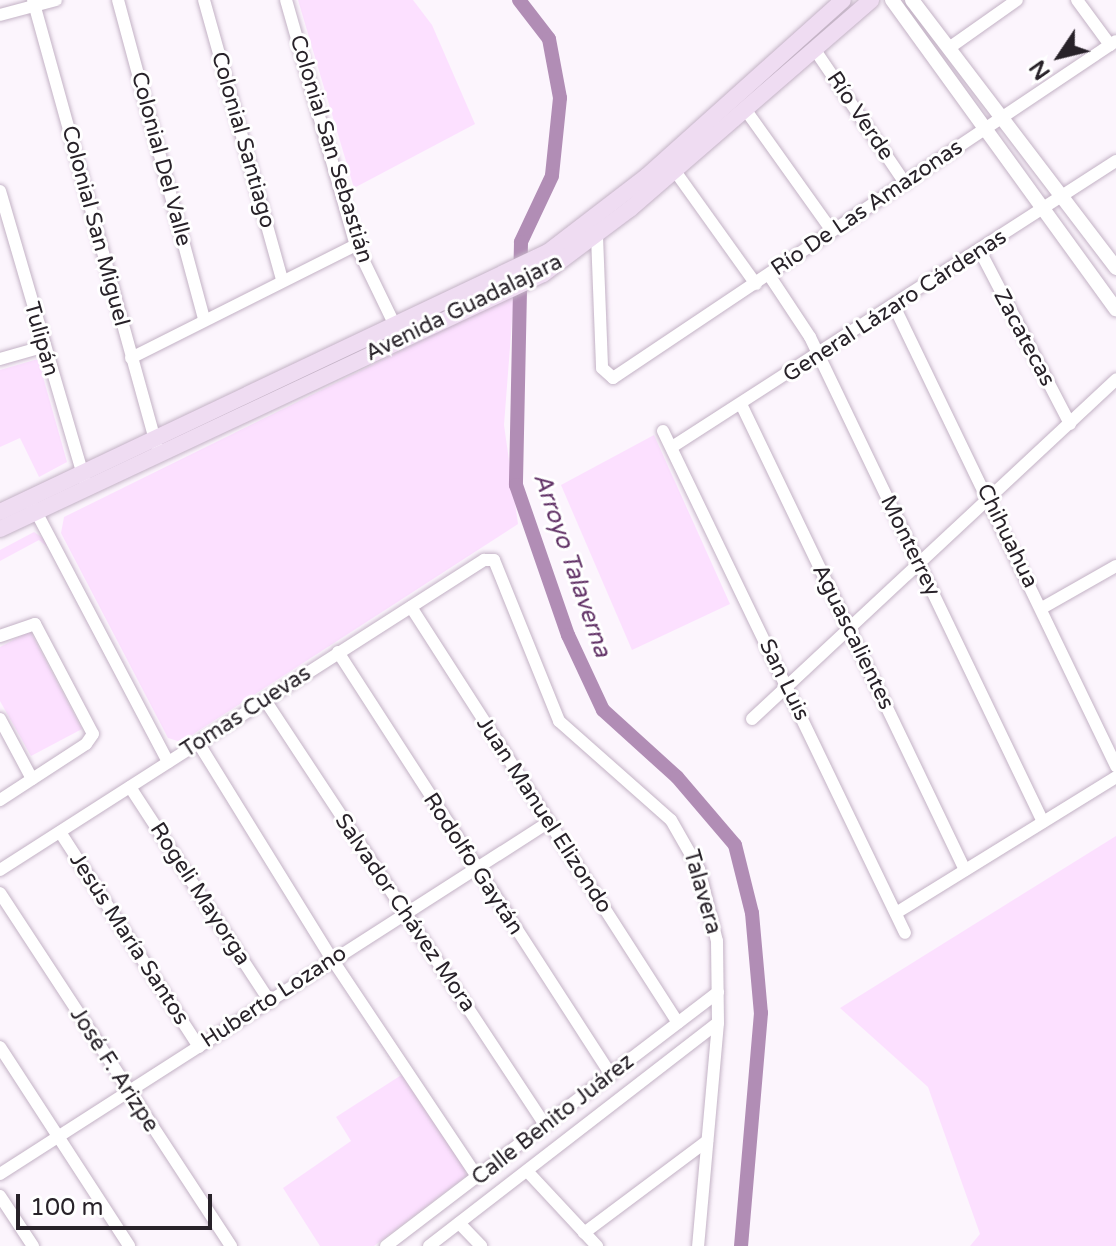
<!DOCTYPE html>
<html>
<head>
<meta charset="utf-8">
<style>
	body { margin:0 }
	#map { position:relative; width:1116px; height:1246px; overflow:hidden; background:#fcf5fd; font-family:"Varela Round",sans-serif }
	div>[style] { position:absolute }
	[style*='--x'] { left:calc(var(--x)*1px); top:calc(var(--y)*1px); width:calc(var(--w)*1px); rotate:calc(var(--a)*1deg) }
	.green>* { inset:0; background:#fce0ff }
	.canal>* { height:14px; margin:-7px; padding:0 7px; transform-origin:7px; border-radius:7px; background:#b18db5 }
	.roads { filter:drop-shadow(0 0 2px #c3b2c5) drop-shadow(0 0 2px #c3b2c5) }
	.minor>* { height:12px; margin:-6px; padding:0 6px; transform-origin:6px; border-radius:6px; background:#fff }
	.tertiary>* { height:14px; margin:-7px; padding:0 7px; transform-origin:7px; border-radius:7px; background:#fff }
	.secondary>* { height:16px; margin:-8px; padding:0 8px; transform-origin:8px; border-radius:8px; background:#efdcf2 }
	span { translate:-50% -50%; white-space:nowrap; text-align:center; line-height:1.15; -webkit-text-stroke:6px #fff; paint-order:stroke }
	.street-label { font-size:22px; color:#282229 }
	.water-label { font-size:24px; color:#623367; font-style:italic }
	.north { position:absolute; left:1020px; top:16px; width:80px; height:80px; -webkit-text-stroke:6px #fff; paint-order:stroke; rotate:235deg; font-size:22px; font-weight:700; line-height:32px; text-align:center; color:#282229 }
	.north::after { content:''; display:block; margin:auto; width:28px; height:36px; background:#282229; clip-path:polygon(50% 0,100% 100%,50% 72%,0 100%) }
	.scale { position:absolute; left:16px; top:1194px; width:196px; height:36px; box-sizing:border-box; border:4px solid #282229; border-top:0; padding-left:10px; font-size:24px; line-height:28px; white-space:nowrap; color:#282229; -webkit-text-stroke:6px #fff; paint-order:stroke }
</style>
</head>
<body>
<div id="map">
	<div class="green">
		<div style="clip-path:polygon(298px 0,413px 0,432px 25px,475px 124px,354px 188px)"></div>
		<div style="clip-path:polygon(514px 295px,504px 425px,518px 524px,181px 742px,168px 738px,61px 533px,64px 517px)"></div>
		<div style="clip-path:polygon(38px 359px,67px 462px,39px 477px,20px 438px,0 447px,0 370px)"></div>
		<div style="clip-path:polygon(654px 435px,730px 604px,632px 650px,561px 485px)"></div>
		<div style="clip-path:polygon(34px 532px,50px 543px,46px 546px,39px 540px,0 561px,0 550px)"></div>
		<div style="clip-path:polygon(30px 631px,82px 729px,31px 756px,0 701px,0 647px)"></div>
		<div style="clip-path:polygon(1116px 836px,1116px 1246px,970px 1246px,980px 1234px,928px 1087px,840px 1008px)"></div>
		<div style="clip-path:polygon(403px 1074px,464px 1164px,466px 1176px,374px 1246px,320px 1246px,283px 1188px,351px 1141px,336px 1117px)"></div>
	</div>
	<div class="canal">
		<div style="--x:519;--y:0;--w:49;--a:52.4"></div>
		<div style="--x:549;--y:39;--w:60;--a:79.4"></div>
		<div style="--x:560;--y:98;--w:78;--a:95.9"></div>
		<div style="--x:552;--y:176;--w:73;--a:115.2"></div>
		<div style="--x:521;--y:242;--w:243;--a:91.2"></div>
		<div style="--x:516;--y:485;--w:159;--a:70.9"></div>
		<div style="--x:568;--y:635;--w:83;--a:65"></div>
		<div style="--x:603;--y:710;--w:100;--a:42.2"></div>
		<div style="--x:677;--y:777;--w:89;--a:49.5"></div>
		<div style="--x:735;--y:845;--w:70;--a:76"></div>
		<div style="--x:752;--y:913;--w:100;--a:84.9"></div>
		<div style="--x:761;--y:1013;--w:234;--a:94.9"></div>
	</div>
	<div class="roads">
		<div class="minor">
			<div style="--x:33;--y:0;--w:461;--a:74.5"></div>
			<div style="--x:118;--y:0;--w:329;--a:74.9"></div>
			<div style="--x:204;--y:0;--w:290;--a:74.4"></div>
			<div style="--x:286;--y:0;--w:255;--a:74.1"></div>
			<div style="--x:356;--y:245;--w:106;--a:64.2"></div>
			<div style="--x:1077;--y:0;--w:56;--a:53.7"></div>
			<div style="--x:0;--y:15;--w:58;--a:-15"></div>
			<div style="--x:949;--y:48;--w:83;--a:-35.2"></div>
			<div style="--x:815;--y:50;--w:161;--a:55.9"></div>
			<div style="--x:745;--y:109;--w:150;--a:54.5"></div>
			<div style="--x:675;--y:171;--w:139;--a:54.4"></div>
			<div style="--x:0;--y:191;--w:300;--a:73.7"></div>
			<div style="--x:597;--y:236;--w:132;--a:87.8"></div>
			<div style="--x:602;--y:368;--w:15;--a:42"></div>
			<div style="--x:613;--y:378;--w:605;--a:-33.82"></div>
			<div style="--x:980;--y:251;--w:195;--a:62.5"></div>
			<div style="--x:769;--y:275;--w:74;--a:56.5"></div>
			<div style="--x:810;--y:337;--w:538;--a:64.34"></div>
			<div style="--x:895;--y:308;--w:509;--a:64.24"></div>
			<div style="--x:131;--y:358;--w:252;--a:-26.7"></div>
			<div style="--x:0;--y:359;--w:44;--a:-15.9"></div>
			<div style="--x:741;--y:404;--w:517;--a:64.33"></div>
			<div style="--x:663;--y:431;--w:557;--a:64.26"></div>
			<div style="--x:672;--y:447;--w:528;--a:-32.79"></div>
			<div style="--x:32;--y:504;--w:292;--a:62.2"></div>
			<div style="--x:411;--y:607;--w:494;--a:57.3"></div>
			<div style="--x:1042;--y:608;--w:85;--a:-29.6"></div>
			<div style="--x:0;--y:636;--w:37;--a:-19"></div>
			<div style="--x:35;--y:624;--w:124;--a:62.2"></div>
			<div style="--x:93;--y:734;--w:12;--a:125"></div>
			<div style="--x:86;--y:744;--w:103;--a:146.9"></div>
			<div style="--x:338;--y:652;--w:503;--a:57.16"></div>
			<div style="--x:265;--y:700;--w:509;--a:56.62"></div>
			<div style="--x:0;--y:719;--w:68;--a:61.9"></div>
			<div style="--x:752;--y:719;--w:498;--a:-43"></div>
			<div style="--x:199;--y:744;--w:253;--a:58.3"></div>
			<div style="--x:332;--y:959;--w:263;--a:56.3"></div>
			<div style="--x:130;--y:787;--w:257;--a:56.9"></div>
			<div style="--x:60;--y:832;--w:256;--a:57.1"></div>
			<div style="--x:0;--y:870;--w:575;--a:-32.64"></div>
			<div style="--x:484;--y:560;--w:10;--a:0"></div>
			<div style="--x:494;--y:560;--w:174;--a:68"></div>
			<div style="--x:559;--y:721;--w:149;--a:41.5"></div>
			<div style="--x:671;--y:820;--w:56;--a:60.3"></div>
			<div style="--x:699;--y:869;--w:74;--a:76"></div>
			<div style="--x:717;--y:941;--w:82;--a:89.3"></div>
			<div style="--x:718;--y:1023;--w:224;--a:95.1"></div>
			<div style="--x:0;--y:893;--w:422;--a:56.8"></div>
			<div style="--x:896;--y:913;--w:259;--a:-31.7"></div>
			<div style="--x:0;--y:1047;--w:237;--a:57"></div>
			<div style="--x:527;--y:1171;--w:103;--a:47"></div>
			<div style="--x:0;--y:1174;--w:652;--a:-32.67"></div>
			<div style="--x:0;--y:1196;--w:60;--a:56.6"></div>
			<div style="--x:459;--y:1223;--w:32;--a:46"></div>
			<div style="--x:584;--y:1233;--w:154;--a:-36.8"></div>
			<div style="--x:386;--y:1246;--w:418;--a:-37.4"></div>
			<div style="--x:429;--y:1246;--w:365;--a:-37.7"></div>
		</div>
		<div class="tertiary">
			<div style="--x:892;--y:0;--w:382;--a:54.1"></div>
			<div style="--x:912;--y:0;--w:337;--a:52.7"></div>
		</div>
		<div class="secondary">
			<div style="--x:0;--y:512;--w:607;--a:-25.38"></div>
			<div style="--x:548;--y:252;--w:125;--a:-37.5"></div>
			<div style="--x:647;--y:176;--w:263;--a:-41.9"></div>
			<div style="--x:0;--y:529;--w:600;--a:-25.16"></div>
			<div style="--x:543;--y:274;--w:109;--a:-36.8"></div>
			<div style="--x:630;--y:209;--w:319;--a:-40.9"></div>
		</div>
	</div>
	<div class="street-label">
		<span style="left:860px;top:116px;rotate:56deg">Río Verde</span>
		<span style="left:243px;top:140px;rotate:74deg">Colonial Santiago</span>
		<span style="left:331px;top:149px;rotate:73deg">Colonial San Sebastián</span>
		<span style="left:161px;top:159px;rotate:75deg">Colonial Del Valle</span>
		<span style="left:867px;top:208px;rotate:-34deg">Río De Las Amazonas</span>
		<span style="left:95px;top:226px;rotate:75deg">Colonial San Miguel</span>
		<span style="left:895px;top:306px;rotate:-33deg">General Lázaro Cárdenas</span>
		<span style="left:464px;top:308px;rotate:-26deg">Avenida Guadalajara</span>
		<span style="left:1024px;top:338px;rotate:62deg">Zacatecas</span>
		<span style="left:41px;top:339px;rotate:74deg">Tulipán</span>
		<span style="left:1007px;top:536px;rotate:64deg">Chihuahua</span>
		<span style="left:910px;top:546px;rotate:64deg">Monterrey</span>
		<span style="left:853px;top:637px;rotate:64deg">Aguascalientes</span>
		<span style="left:784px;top:680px;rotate:64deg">San Luis</span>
		<span style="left:246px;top:712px;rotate:-33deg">Tomas Cuevas</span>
		<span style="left:544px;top:815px;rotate:57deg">Juan Manuel Elizondo</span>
		<span style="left:473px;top:864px;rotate:57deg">Rodolfo Gaytán</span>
		<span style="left:702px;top:892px;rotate:74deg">Talavera</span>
		<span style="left:200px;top:894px;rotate:57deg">Rogeli Mayorga</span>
		<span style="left:405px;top:913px;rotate:56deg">Salvador Chávez Mora</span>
		<span style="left:129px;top:939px;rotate:57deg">Jesús María Santos</span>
		<span style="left:274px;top:997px;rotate:-33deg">Huberto Lozano</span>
		<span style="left:114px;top:1070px;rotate:57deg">José F. Arizpe</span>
		<span style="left:553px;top:1120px;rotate:-38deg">Calle Benito Juárez</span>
	</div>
	<div class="water-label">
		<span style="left:572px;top:565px;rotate:71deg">Arroyo Talaverna</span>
	</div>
	<div class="north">N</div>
	<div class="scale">100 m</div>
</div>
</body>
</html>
